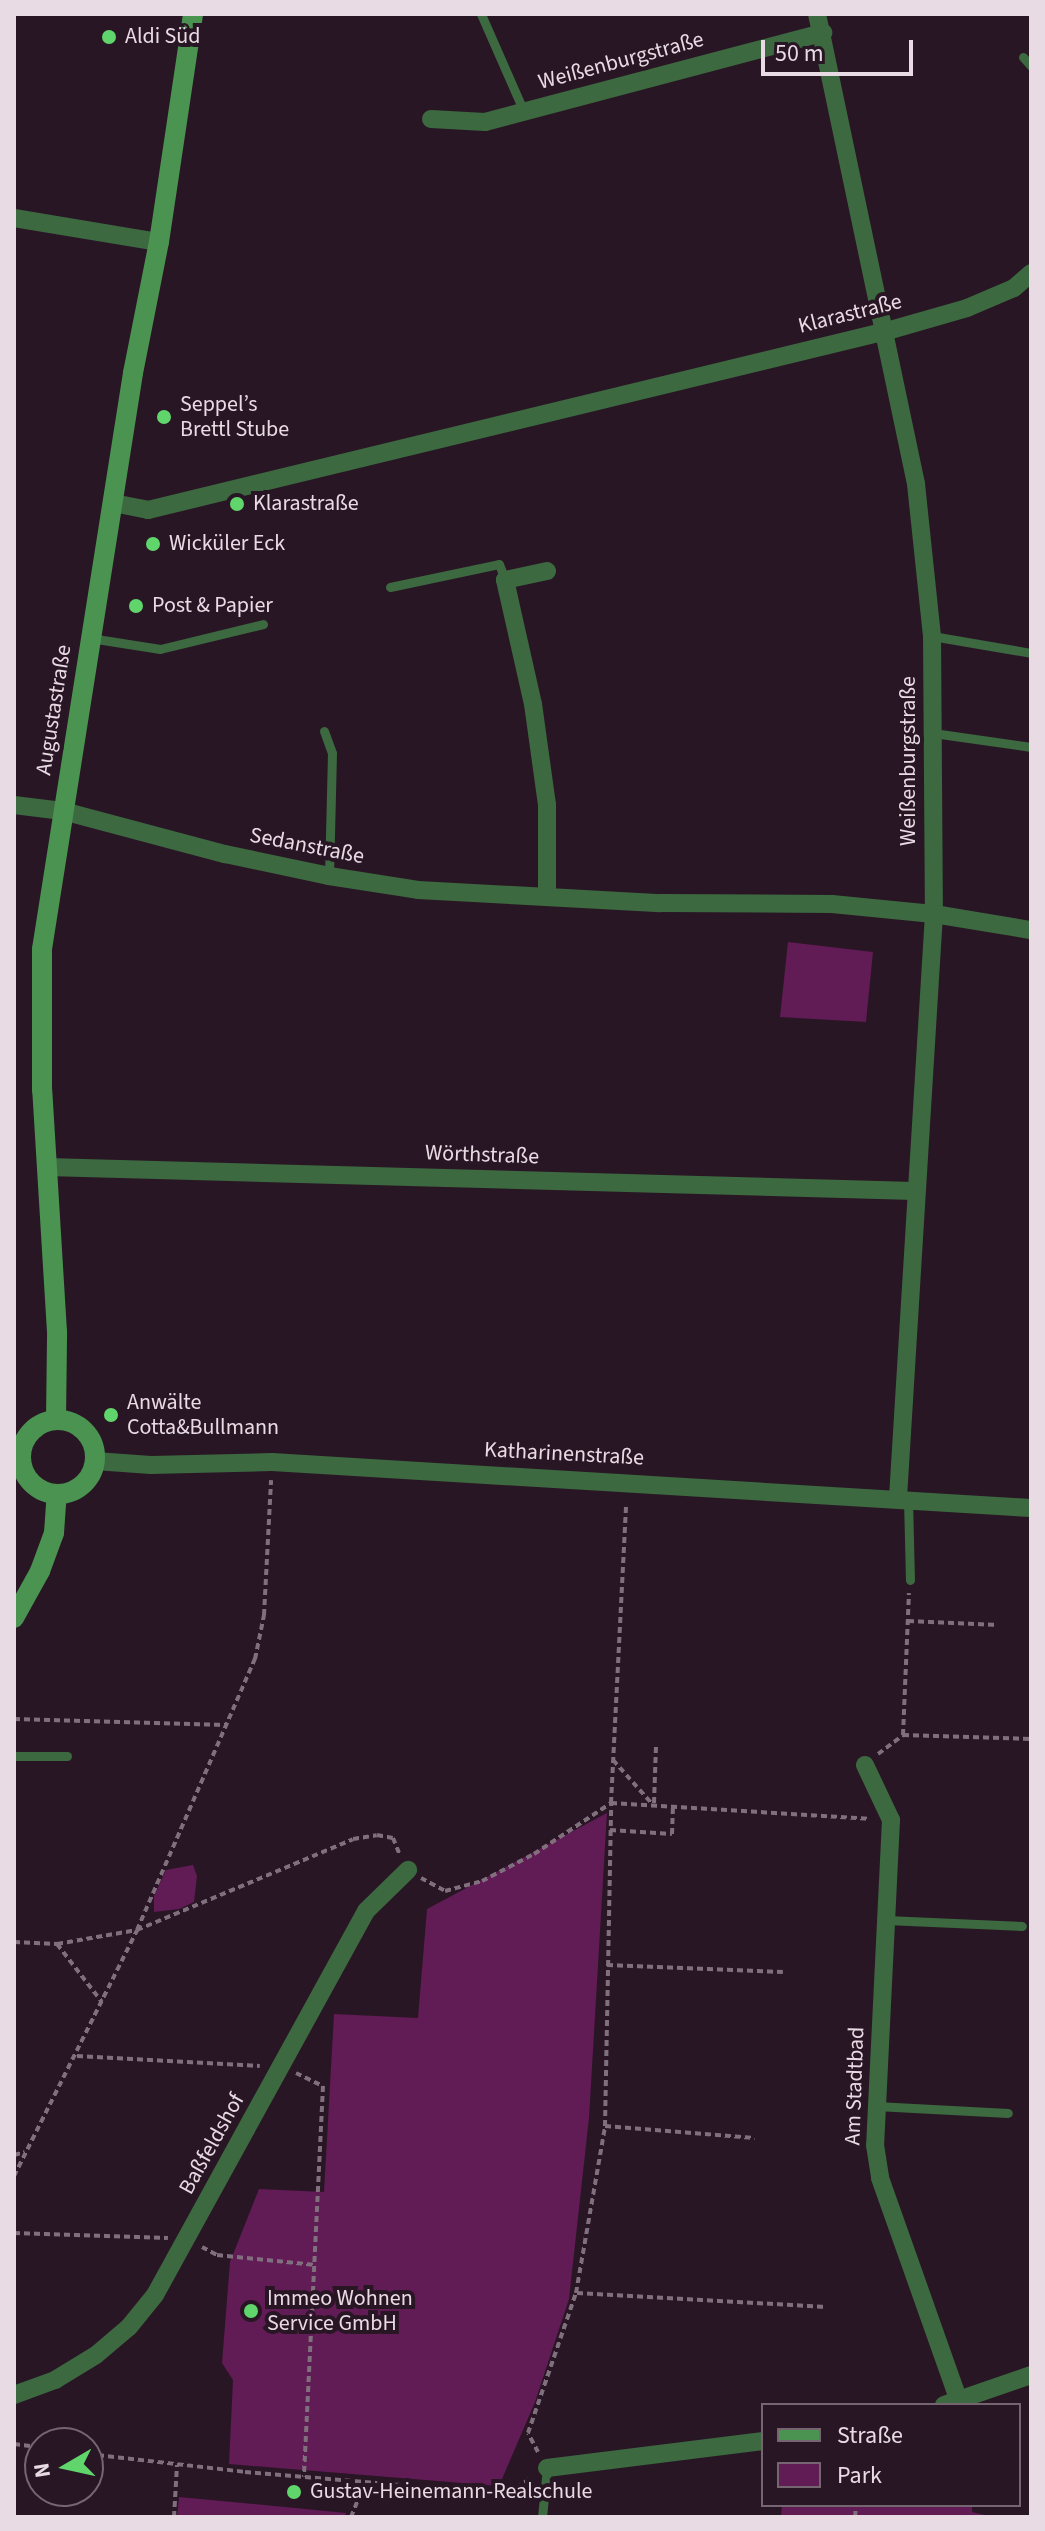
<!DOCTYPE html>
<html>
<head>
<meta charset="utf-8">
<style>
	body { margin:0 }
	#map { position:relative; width:1045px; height:2531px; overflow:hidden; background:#291625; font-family:"Source Sans 3",sans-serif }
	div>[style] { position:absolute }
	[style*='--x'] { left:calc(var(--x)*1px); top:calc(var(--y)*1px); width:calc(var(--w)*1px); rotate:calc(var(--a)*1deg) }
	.green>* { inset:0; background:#611b55 }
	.path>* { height:4px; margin-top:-2px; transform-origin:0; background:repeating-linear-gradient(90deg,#806f7c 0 6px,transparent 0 10px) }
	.lane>* { height:9px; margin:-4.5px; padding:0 4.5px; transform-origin:4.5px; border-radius:4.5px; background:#3c693f }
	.street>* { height:18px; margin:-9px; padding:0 9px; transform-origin:9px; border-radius:9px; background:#3c693f }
	.secondary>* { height:20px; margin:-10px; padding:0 10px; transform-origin:10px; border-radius:10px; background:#4a9350 }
	.secondary>.ring { margin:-10px; padding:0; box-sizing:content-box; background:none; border:20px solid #4a9350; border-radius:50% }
	.dots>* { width:22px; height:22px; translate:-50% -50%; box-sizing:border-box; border:4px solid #291625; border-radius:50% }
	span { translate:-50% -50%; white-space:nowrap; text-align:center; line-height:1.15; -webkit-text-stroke:8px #291625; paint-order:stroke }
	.poi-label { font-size:22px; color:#e8dbe4 }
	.left { translate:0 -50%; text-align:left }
	.street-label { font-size:22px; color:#e8dbe4 }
	.frame { position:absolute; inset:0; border:16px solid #e8dbe4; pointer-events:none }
	.legend { position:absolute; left:761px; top:2403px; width:260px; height:104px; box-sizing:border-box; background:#291625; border:2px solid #756571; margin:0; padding:10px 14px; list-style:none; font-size:24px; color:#e8dbe4 }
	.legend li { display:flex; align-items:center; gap:16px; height:40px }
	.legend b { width:40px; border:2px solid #756571 }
	.north { position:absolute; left:24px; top:2427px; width:80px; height:80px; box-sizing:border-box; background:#291625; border:2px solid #756571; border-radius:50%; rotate:261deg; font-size:22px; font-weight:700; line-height:32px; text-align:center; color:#e8dbe4 }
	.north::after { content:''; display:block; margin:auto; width:28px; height:36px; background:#60d56b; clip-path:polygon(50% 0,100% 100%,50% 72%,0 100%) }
	.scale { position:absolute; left:761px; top:40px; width:152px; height:36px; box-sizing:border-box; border:4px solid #e8dbe4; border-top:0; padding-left:10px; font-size:24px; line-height:28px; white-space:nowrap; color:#e8dbe4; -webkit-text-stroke:6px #291625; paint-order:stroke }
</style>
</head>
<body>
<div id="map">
	<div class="green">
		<div style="clip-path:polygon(788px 942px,873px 952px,866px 1022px,780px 1017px)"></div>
		<div style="clip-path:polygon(607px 1813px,589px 2118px,569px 2299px,535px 2402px,499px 2486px,229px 2464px,233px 2380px,222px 2363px,230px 2262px,259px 2189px,324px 2192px,334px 2014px,418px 2018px,427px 1909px)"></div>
		<div style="clip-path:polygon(193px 1865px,197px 1876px,194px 1902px,179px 1909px,154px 1912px,154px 1896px,166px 1870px)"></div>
		<div style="clip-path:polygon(179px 2497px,295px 2508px,346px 2513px,344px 2517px,177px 2517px)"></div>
		<div style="clip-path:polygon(782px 2505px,972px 2505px,972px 2512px,993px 2517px,781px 2517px)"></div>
	</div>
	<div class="path">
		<div style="--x:908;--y:1621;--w:90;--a:2.5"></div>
		<div style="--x:14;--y:1719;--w:212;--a:1.6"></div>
		<div style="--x:903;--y:1735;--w:142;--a:-87.6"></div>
		<div style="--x:878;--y:1754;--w:31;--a:-37"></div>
		<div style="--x:903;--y:1735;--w:128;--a:1.8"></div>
		<div style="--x:1031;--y:1739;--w:6;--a:-90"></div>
		<div style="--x:613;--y:1760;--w:62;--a:48.3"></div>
		<div style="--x:654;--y:1803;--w:58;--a:-88"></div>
		<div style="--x:610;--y:1830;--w:62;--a:3.7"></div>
		<div style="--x:672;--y:1834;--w:27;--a:-88"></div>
		<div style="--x:421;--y:1878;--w:27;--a:28"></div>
		<div style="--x:445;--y:1891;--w:38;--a:-15"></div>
		<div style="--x:482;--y:1881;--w:59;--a:-27.4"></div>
		<div style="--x:534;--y:1854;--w:92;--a:-33.5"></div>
		<div style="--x:611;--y:1803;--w:258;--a:3.5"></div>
		<div style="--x:14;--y:1942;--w:43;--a:2.7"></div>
		<div style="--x:57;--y:1944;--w:81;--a:-9.9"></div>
		<div style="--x:137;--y:1930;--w:234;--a:-22.8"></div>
		<div style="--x:353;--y:1839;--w:24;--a:-9"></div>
		<div style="--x:377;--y:1835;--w:16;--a:11"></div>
		<div style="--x:393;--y:1838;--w:18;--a:68"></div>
		<div style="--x:57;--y:1944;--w:73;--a:52.2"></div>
		<div style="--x:607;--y:1965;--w:176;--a:2.3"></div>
		<div style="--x:77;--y:2056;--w:183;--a:3.1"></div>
		<div style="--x:296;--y:2073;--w:30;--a:26"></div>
		<div style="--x:323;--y:2086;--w:391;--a:92.8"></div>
		<div style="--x:605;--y:2126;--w:150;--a:4.6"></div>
		<div style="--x:14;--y:2155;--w:11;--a:-15"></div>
		<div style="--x:14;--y:2176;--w:275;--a:-63.4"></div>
		<div style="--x:137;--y:1930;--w:296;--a:-66.5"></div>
		<div style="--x:255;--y:1659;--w:45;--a:-78.4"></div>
		<div style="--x:264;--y:1615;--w:135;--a:-87"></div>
		<div style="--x:14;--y:2233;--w:154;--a:1.9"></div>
		<div style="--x:202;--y:2247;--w:17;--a:28"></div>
		<div style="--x:217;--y:2255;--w:99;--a:5.8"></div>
		<div style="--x:577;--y:2293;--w:249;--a:3.2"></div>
		<div style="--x:14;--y:2444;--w:26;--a:7"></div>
		<div style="--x:538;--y:2452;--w:21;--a:-118"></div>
		<div style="--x:528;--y:2433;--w:148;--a:-71.1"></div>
		<div style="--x:576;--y:2293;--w:169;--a:-80.1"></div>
		<div style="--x:605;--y:2126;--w:323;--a:-88.9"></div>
		<div style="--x:611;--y:1803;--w:300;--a:-87.1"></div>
		<div style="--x:88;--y:2454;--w:158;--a:6.5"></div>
		<div style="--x:245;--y:2472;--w:264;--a:4.8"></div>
		<div style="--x:508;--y:2494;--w:28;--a:-35"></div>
		<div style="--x:174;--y:2517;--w:52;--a:-86.7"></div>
		<div style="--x:351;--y:2517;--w:38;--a:-68"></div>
		<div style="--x:855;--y:2517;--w:12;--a:-85"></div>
	</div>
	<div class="lane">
		<div style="--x:481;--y:14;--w:107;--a:66.3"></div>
		<div style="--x:1023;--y:57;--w:12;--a:48"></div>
		<div style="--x:390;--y:587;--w:111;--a:-11.9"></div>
		<div style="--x:499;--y:564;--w:17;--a:69"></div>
		<div style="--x:932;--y:636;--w:100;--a:9.7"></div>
		<div style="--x:90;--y:638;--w:71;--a:8.9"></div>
		<div style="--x:160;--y:649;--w:106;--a:-13.6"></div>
		<div style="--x:324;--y:731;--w:23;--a:70"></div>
		<div style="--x:332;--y:753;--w:123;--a:91.4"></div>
		<div style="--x:933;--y:733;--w:99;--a:8.1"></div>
		<div style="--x:908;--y:1499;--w:81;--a:88.6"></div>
		<div style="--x:14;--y:1756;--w:53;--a:0"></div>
		<div style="--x:886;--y:1920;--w:136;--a:2.5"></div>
		<div style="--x:876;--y:2106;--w:132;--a:3"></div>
		<div style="--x:542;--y:2517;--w:49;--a:-84.2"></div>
	</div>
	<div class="street">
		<div style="--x:817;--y:14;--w:480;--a:78.1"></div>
		<div style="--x:916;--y:484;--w:153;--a:84"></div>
		<div style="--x:932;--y:636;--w:278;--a:89.6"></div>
		<div style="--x:934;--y:914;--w:585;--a:93.53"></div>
		<div style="--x:431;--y:119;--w:54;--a:3.2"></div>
		<div style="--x:485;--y:122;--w:350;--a:-14.8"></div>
		<div style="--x:14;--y:218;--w:147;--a:9.4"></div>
		<div style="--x:113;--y:503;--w:36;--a:11"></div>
		<div style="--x:148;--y:510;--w:760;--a:-13.62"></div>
		<div style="--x:887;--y:331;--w:83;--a:-16"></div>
		<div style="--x:967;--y:308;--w:51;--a:-23.1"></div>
		<div style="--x:1014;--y:288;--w:23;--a:-41"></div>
		<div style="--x:547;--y:571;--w:43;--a:167.9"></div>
		<div style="--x:505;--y:580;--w:127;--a:77.3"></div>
		<div style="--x:533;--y:704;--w:102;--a:82.1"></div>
		<div style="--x:547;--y:805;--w:92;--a:90"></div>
		<div style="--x:14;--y:805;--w:49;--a:7"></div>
		<div style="--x:63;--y:811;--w:168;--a:14.9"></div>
		<div style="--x:225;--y:854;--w:106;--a:11.9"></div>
		<div style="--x:329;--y:876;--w:90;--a:8.9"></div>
		<div style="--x:418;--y:890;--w:243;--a:3.1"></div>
		<div style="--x:661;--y:903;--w:171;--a:0.3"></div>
		<div style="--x:832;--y:904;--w:102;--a:5.6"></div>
		<div style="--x:934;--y:914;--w:98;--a:9.4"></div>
		<div style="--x:47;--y:1167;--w:868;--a:1.58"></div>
		<div style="--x:14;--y:1451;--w:7;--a:0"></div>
		<div style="--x:95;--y:1461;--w:56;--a:4.1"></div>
		<div style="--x:151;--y:1465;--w:121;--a:-1.4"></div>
		<div style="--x:272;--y:1462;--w:760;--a:3.47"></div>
		<div style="--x:865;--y:1765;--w:61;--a:64.7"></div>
		<div style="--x:891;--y:1820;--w:325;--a:92.8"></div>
		<div style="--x:875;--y:2145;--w:33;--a:81"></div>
		<div style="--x:880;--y:2178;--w:237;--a:70.5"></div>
		<div style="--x:14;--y:2395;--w:44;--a:-20.1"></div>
		<div style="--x:55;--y:2380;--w:48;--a:-31.4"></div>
		<div style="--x:96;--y:2355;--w:43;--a:-40.3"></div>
		<div style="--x:129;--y:2327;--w:41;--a:-50.9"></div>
		<div style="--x:155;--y:2295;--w:438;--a:-61.2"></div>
		<div style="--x:366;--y:1911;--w:59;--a:-44.3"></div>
		<div style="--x:944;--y:2405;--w:92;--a:-19"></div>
		<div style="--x:547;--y:2468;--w:218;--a:-7.1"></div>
	</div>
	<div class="secondary">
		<div style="--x:56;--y:1420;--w:88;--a:-89.3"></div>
		<div style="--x:57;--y:1332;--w:242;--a:-93.5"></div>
		<div style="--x:42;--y:1090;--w:141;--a:-90"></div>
		<div style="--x:42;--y:949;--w:583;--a:-81.02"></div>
		<div style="--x:133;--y:373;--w:134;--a:-78.8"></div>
		<div style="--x:159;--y:242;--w:231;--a:-81.5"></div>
		<div class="ring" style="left:21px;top:1420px;width:54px;height:54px"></div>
		<div style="--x:14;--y:1618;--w:54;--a:-61"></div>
		<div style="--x:40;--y:1571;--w:40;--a:-69.8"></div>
		<div style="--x:54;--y:1533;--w:39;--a:-86"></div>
	</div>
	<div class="dots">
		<div style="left:109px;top:37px;background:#60d56b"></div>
		<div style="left:164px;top:417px;background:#60d56b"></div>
		<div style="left:237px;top:504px;background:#60d56b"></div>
		<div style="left:153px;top:544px;background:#60d56b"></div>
		<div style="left:136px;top:606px;background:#60d56b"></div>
		<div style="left:111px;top:1415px;background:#60d56b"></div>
		<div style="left:251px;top:2311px;background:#60d56b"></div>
		<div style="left:294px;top:2492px;background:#60d56b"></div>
	</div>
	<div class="poi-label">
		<span class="left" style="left:125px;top:37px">Aldi Süd</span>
		<span class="left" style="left:180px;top:417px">Seppel’s<br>Brettl Stube</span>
		<span class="left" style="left:253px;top:504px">Klarastraße</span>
		<span class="left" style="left:169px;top:544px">Wicküler Eck</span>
		<span class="left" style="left:152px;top:606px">Post &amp; Papier</span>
		<span class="left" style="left:127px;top:1415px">Anwälte<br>Cotta&amp;Bullmann</span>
		<span class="left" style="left:267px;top:2311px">Immeo Wohnen<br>Service GmbH</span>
		<span class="left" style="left:310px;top:2492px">Gustav-Heinemann-Realschule</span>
	</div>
	<div class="street-label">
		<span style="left:621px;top:61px;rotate:-15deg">Weißenburgstraße</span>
		<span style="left:850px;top:314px;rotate:-14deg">Klarastraße</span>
		<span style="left:54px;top:710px;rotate:-81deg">Augustastraße</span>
		<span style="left:909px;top:761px;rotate:-90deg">Weißenburgstraße</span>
		<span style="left:307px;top:846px;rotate:11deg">Sedanstraße</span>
		<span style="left:482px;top:1155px;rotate:2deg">Wörthstraße</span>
		<span style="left:564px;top:1454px;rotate:3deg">Katharinenstraße</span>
		<span style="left:855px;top:2086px;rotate:-88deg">Am Stadtbad</span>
		<span style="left:212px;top:2144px;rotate:-61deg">Baßfeldshof</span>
	</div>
	<div class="frame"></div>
	<ul class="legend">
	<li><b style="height:10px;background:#4a9350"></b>Straße</li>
	<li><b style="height:22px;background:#611b55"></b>Park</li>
	</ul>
	<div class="north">N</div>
	<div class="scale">50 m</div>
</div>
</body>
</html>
